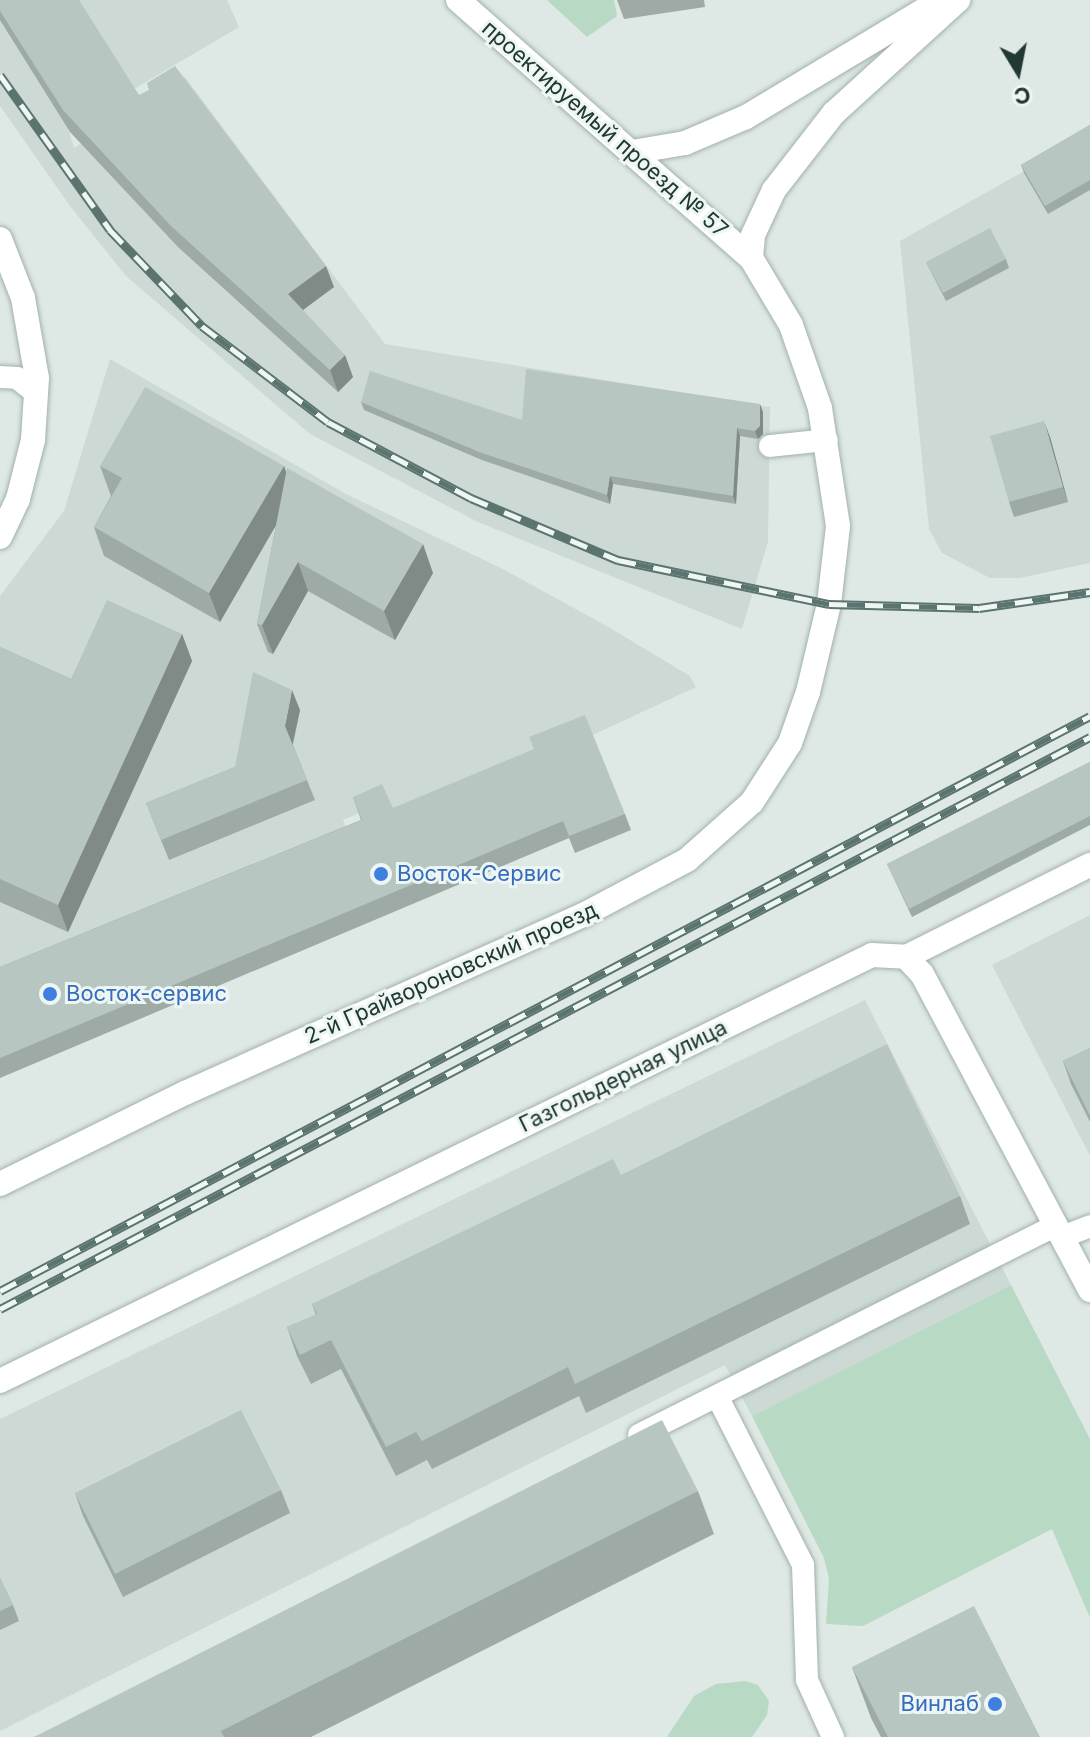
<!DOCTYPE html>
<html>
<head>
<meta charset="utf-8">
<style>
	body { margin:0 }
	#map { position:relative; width:1090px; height:1737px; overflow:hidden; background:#dee9e5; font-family:Inter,sans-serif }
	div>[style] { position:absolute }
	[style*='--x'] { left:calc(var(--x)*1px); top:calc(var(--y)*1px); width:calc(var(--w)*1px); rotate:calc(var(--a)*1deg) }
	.built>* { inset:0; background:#cdd9d4 }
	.green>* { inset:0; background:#b8d9c4 }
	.roads { filter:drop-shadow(0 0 2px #a2b0ac) drop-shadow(0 0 2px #a2b0ac) }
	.service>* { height:22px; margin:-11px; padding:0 11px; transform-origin:11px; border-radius:11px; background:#fff }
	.minor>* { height:24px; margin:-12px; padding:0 12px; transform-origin:12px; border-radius:12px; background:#fff }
	.tertiary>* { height:24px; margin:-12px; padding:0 12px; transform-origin:12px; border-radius:12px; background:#fff }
	.secondary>* { height:24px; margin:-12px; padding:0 12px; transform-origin:12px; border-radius:12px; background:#fff }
	.rail>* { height:9px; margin-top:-4.5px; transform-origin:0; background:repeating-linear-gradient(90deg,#eef6f3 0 18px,#5b746f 0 36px); box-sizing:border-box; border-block:2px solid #5b746f }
	.wall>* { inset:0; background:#9daaa6 }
	.shaded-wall>* { inset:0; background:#808b87 }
	.building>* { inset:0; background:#b7c6c1 }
	.dots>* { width:22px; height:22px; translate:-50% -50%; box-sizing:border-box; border:4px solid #eef6f3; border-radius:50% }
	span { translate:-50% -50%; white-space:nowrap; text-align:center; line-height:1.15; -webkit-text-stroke:6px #eef6f3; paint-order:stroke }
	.street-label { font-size:22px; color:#213834 }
	.shop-label { font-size:22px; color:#366cbe }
	.left { translate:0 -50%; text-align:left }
	.right { translate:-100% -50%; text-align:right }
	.north { position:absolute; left:978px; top:32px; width:80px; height:80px; -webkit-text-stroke:6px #eef6f3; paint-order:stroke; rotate:170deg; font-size:22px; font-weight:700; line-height:32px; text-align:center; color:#213834 }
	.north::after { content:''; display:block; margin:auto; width:28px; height:36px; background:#213834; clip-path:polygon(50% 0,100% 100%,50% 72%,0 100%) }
</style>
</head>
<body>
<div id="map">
	<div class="built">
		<div style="clip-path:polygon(0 0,227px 0,239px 27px,68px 128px,74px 148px,185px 77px,385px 344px,770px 407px,768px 542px,742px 629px,478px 522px,310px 434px,126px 276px,70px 206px,0 106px)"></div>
		<div style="clip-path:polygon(1090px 134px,1090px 563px,1020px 578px,990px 578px,942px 553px,929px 529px,900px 241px)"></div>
		<div style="clip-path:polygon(110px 359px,346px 494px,503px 569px,610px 628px,690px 676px,696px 687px,399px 825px,388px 801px,343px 820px,352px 843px,235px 977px,187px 999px,155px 925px,0 987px,0 596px,64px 511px)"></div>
		<div style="clip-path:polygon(1090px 915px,1090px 1156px,992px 965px)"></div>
		<div style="clip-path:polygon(865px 1000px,1011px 1285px,752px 1416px,725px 1365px,0 1731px,0 1419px)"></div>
	</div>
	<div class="green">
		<div style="clip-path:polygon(547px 0,614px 0,617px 16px,587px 37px)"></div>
		<div style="clip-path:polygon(1011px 1285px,1090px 1439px,1090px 1618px,1052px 1529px,863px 1626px,826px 1624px,829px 1579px,824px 1558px,752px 1416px)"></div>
		<div style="clip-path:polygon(745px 1681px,758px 1685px,769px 1701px,767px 1715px,752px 1737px,667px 1737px,694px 1696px,716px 1684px)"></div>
	</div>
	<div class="roads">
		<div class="service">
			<div style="--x:0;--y:377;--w:17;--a:3"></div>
			<div style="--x:17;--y:378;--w:24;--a:38"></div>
			<div style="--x:770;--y:446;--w:57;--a:-6"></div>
			<div style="--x:1062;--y:1237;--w:30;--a:-21"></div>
			<div style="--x:717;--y:1396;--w:190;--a:63"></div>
			<div style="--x:803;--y:1565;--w:115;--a:88"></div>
			<div style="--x:807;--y:1680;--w:63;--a:65.5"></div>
			<div style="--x:639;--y:1435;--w:467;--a:-26.7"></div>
		</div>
		<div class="minor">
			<div style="--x:0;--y:239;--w:63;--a:68.7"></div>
			<div style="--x:23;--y:298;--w:81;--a:80.1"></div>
			<div style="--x:37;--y:378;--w:62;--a:93.7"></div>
			<div style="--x:33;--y:440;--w:61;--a:104.3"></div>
			<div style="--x:18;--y:499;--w:42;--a:115.3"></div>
			<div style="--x:906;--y:957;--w:206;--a:-26.6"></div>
		</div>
		<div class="tertiary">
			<div style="--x:0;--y:1381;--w:970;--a:-26.04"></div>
			<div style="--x:872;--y:955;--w:34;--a:3"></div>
			<div style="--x:906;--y:957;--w:23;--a:47"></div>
			<div style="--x:922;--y:974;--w:358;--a:62"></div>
		</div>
		<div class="secondary">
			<div style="--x:458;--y:0;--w:390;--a:41.4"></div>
			<div style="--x:632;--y:152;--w:54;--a:-9.6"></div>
			<div style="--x:685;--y:143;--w:66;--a:-23.1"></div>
			<div style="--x:746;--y:117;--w:227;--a:-31"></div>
			<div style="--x:0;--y:1184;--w:206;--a:-26.2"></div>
			<div style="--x:185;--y:1093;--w:436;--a:-24.1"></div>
			<div style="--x:583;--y:915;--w:118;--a:-27.9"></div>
			<div style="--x:687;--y:860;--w:87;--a:-41.7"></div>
			<div style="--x:752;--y:802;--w:70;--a:-57.2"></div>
			<div style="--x:790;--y:743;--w:54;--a:-70.6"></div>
			<div style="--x:808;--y:692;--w:90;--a:-76.6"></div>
			<div style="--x:829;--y:604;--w:79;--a:-83.4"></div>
			<div style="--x:838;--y:526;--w:119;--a:-98.7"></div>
			<div style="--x:820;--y:408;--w:88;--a:-109.3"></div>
			<div style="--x:791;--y:325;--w:78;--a:-120.8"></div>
			<div style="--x:751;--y:258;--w:23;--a:-85"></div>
			<div style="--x:753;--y:235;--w:50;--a:-65"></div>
			<div style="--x:774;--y:190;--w:98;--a:-52.1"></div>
			<div style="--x:834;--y:113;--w:168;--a:-42.3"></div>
		</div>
	</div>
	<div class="rail">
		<div style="--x:0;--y:75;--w:190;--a:54.6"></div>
		<div style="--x:110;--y:230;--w:133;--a:46.2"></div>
		<div style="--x:202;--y:326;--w:158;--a:37.3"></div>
		<div style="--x:328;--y:422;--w:162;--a:28"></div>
		<div style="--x:471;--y:498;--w:160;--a:22.9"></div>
		<div style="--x:618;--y:560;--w:216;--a:11.8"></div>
		<div style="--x:829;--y:604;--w:150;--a:1.5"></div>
		<div style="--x:979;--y:608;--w:112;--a:-8.2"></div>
		<div style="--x:0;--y:1291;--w:1232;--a:-27.81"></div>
		<div style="--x:0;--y:1309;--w:1231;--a:-27.69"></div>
	</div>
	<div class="wall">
		<div style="clip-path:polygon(0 0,139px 95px,334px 287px,303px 310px,353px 377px,338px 392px,178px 247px,70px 132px,0 20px)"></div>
		<div style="clip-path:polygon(617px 0,704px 0,705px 7px,624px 19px)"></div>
		<div style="clip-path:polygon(1090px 125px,1090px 190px,1048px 214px,1024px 173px,1021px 165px)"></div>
		<div style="clip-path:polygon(1006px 259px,1009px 268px,946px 301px,926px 262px)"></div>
		<div style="clip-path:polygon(361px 402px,522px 420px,763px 412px,763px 434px,758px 439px,740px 436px,736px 504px,613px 484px,610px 504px,482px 460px,364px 410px)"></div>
		<div style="clip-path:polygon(1050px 437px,1068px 502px,1014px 517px,1009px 502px)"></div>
		<div style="clip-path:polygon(100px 466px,284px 466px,286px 473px,433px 573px,395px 640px,308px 591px,273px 654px,268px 652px,257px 624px,276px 525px,220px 622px,104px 556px,94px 527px,111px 496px)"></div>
		<div style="clip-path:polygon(182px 634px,192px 661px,68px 932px,0 902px,0 647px,71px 679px)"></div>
		<div style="clip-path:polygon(300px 710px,293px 745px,315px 800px,169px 860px,146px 803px,235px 767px)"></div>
		<div style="clip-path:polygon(1090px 762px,1090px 825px,912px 917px,887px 864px)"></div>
		<div style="clip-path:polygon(353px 797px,393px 808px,625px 814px,631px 830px,575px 853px,569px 838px,0 1078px,0 967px,361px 820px)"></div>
		<div style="clip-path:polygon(1090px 1048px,1090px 1122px,1071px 1084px,1063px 1061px)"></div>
		<div style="clip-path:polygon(621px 1175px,960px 1196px,970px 1224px,586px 1413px,579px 1396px,432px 1469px,427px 1460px,396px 1476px,341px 1369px,311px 1384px,297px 1356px,287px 1327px,316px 1315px,312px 1304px)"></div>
		<div style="clip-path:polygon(281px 1490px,290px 1513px,123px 1597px,83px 1516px,75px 1493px)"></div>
		<div style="clip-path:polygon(698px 1491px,714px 1534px,311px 1737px,34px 1737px)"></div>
		<div style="clip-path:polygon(0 1578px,13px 1605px,19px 1621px,0 1630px)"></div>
		<div style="clip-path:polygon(852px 1667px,1040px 1737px,881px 1737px,871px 1718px)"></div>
	</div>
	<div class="shaded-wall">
		<div style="clip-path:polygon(326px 266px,334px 287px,296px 315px,288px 294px)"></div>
		<div style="clip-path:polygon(345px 355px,353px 377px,338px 392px,330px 370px)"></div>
		<div style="clip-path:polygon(760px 404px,763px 412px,763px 434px,758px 439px,755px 431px)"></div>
		<div style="clip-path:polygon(1044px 421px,1050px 437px,1068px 502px,1063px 487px)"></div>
		<div style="clip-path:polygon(737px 428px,740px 436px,736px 504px,733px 496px)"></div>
		<div style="clip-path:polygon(284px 466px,294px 494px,220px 622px,209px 593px)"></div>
		<div style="clip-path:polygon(610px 476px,613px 484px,610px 504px,607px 495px)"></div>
		<div style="clip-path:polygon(423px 544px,433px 573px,395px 640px,384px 611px)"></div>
		<div style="clip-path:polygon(298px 562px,308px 591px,273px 654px,262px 625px)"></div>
		<div style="clip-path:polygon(182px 634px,192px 661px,68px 932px,58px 905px)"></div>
		<div style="clip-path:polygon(292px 690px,300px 710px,292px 746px,285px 726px)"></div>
	</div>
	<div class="building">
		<div style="clip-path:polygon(0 0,79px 0,139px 95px,149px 90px,147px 83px,175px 66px,326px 266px,288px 294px,345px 355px,330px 370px,171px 226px,63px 110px,0 11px)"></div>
		<div style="clip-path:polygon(1090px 125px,1090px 180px,1045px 206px,1021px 165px)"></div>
		<div style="clip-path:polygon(990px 228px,1006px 259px,943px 293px,926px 262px)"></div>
		<div style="clip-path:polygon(526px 369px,760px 404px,760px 426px,755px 431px,737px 428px,733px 496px,610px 476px,607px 495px,479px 452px,361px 402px,370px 371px,522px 420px)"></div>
		<div style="clip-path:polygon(145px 387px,284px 466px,209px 593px,94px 527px,122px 478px,100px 466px)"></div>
		<div style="clip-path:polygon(1044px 421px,1063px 487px,1009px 502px,990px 436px)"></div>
		<div style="clip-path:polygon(287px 468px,423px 544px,384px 611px,298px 562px,262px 625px,257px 624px)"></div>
		<div style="clip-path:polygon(107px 600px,182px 634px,58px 905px,0 879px,0 647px,71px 679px)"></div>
		<div style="clip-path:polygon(253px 672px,292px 690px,285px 726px,307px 780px,161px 840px,146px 803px,235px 767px)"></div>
		<div style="clip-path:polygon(585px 715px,625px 814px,569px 836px,563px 821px,0 1058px,0 967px,362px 820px,353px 797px,382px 784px,393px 808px,534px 749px,529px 737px)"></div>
		<div style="clip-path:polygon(1090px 762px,1090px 816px,909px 909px,887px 864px)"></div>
		<div style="clip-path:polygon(887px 1044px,960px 1196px,575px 1384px,568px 1367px,422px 1441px,416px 1432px,386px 1447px,331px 1340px,300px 1355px,287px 1327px,317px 1314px,312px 1304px,613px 1159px,621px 1175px)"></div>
		<div style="clip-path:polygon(1090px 1048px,1090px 1116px,1063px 1061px)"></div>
		<div style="clip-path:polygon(241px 1410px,281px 1490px,115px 1574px,75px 1493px)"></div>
		<div style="clip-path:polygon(662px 1420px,698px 1491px,221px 1731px,224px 1737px,34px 1737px)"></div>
		<div style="clip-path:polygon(0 1578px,13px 1605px,0 1611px)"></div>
		<div style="clip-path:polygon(974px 1606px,1040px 1737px,888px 1737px,852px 1667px)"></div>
	</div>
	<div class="dots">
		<div style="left:381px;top:874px;background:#3f7fe0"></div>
		<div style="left:50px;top:994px;background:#3f7fe0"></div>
		<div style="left:995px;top:1704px;background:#3f7fe0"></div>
	</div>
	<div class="street-label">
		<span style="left:605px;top:129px;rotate:41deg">проектируемый проезд № 57</span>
		<span style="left:451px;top:973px;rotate:-24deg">2-й Грайвороновский проезд</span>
		<span style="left:623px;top:1076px;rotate:-26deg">Газгольдерная улица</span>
	</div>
	<div class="shop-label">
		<span class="left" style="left:397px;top:874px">Восток-Сервис</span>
		<span class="left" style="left:66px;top:994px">Восток-сервис</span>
		<span class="right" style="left:979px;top:1704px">Винлаб</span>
	</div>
	<div class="north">С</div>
</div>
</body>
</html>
